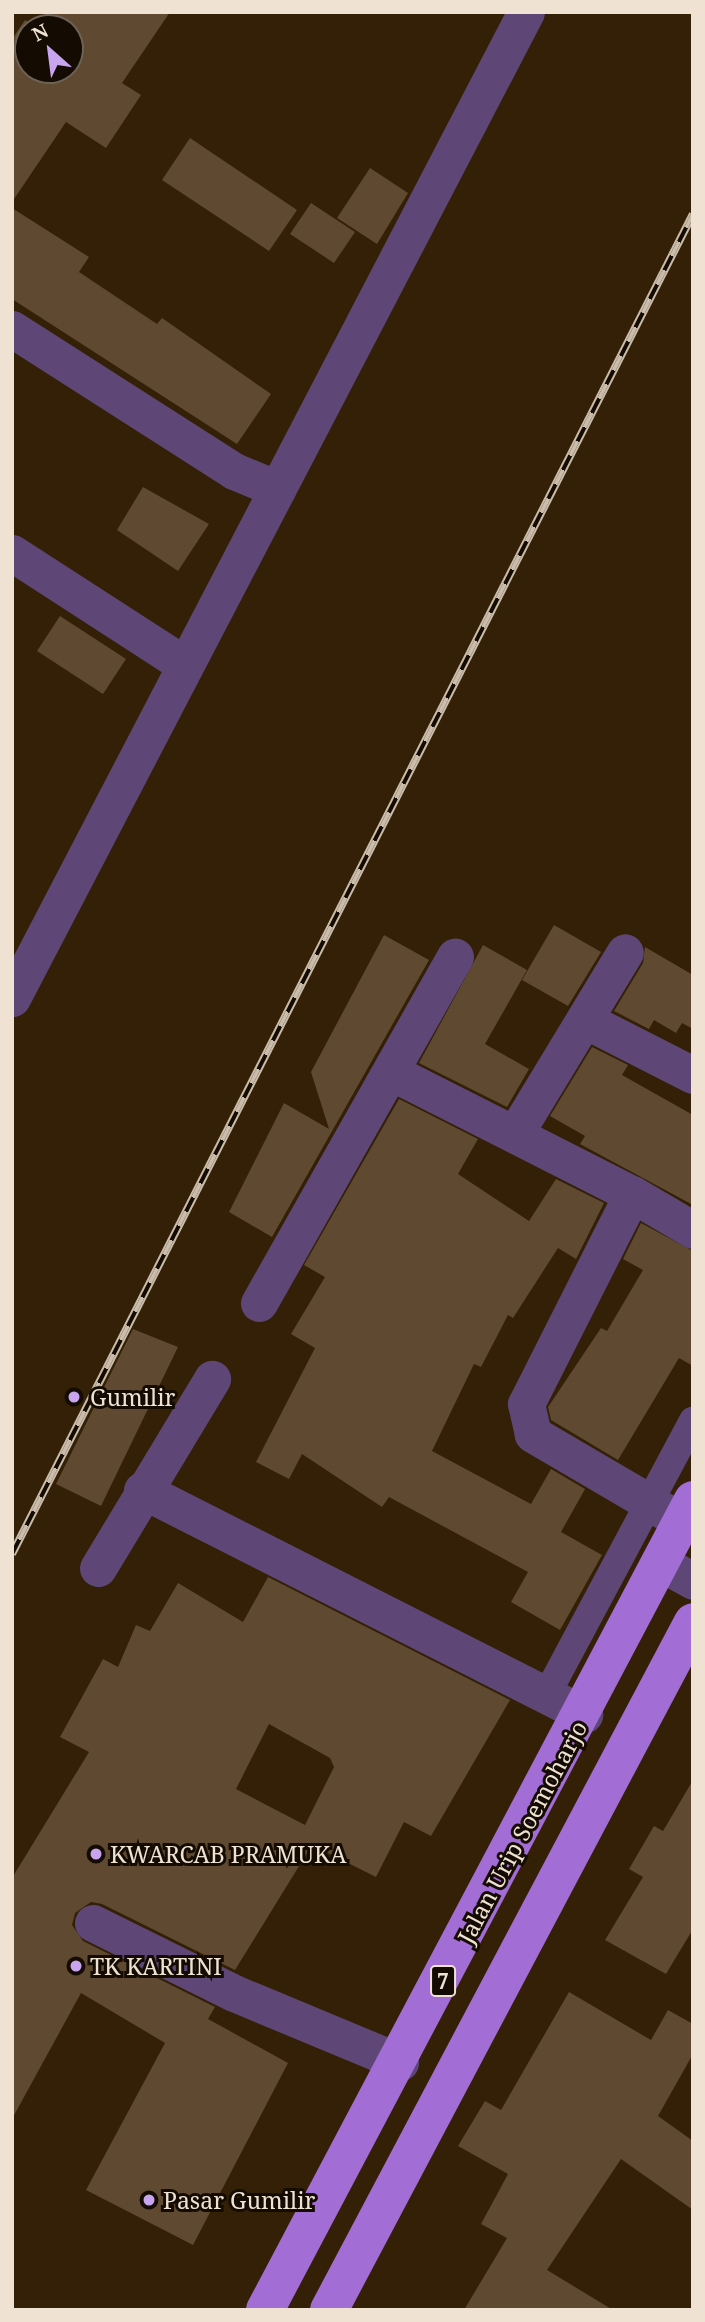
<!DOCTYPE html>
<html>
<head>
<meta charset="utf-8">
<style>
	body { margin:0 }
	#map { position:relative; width:705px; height:2322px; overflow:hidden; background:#332006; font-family:"Noto Serif",serif }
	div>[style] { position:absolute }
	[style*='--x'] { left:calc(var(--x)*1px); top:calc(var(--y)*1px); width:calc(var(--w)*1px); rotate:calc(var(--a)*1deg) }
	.building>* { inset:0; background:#5f4930 }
	.pedestrian>* { height:28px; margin:-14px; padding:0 14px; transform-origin:14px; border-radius:14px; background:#5e4776 }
	.minor>* { height:37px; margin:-18.5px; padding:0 18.5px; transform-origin:18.5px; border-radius:18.5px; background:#5e4776 }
	.trunk>* { height:38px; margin:-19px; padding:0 19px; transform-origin:19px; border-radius:19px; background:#a36dd6 }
	.rail>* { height:8px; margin-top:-4px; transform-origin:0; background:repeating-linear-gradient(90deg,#140c03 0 16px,#cabcaa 0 32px); box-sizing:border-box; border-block:2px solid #cabcaa }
	.dots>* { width:19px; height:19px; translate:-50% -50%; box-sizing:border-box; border:4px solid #140c03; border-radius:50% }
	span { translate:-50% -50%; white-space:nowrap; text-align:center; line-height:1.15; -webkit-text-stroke:6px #140c03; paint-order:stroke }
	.shield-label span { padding:2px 5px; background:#140c03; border:2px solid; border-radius:5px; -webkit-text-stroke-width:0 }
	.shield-label { font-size:21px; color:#efe2d3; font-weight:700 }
	.poi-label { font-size:23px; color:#efe2d3 }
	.left { translate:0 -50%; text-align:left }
	.street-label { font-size:23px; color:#efe2d3 }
	.frame { position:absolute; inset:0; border:14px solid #efe2d3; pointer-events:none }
	.north { position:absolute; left:14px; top:14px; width:70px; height:70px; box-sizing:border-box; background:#140c03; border:2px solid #6c6256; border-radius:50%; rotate:332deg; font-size:19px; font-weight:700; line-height:28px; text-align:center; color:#efe2d3 }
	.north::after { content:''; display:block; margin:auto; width:24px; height:32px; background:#c8a5ee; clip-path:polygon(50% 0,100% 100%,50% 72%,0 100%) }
</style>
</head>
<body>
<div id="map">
	<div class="building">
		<div style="clip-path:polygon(evenodd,46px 12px,170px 12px,122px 83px,141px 95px,106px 148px,66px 122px,12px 202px,12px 39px,25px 20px,36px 27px,46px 12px,28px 28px,70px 28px,70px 70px,28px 70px,28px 28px)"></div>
		<div style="clip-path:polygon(190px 138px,297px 210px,269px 251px,162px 180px)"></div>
		<div style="clip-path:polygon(370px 168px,408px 193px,377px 244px,337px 218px)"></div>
		<div style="clip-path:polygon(311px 203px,355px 232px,334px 263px,290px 234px)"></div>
		<div style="clip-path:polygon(12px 208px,89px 257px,79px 272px,157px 324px,162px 318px,271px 394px,237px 444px,12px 299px)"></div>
		<div style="clip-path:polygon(143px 487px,209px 524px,178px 571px,117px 530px)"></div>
		<div style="clip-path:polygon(60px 616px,126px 659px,103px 694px,37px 651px)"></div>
		<div style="clip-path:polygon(554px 925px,601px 952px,568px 1006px,522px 980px)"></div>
		<div style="clip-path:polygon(384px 935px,429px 960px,272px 1237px,229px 1212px,284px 1103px,329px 1129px,311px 1072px)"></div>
		<div style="clip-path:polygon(483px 945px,527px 970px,485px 1044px,529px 1069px,507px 1107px,419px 1063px)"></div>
		<div style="clip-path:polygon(645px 947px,693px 975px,693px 1029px,682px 1023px,676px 1033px,654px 1020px,649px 1029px,614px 1011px,643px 963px)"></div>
		<div style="clip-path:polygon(592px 1047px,628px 1065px,622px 1075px,693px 1115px,693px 1205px,580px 1144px,585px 1136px,550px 1116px)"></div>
		<div style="clip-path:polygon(399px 1099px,478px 1139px,458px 1174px,529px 1221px,556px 1179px,604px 1203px,576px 1259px,558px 1248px,513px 1318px,508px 1315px,481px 1367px,474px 1364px,432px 1451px,531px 1504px,551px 1469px,585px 1489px,561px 1532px,602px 1555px,560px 1630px,511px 1602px,528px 1572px,389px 1497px,382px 1507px,302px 1454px,289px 1479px,256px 1462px,315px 1348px,291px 1334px,325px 1277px,304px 1265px)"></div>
		<div style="clip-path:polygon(641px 1223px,693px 1251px,693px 1366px,679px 1358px,618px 1460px,551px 1420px,548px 1407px,601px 1328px,607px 1331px,643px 1270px,623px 1259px)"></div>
		<div style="clip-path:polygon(133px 1329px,178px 1347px,101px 1506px,56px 1484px)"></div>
		<div style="clip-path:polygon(evenodd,268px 1577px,510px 1700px,431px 1836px,404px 1822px,376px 1877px,312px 1845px,235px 1970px,102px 1904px,91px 1902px,75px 1913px,72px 1925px,83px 1941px,215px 2007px,208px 2019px,288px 2063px,193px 2245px,86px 2190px,165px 2043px,81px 1993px,12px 2119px,12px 1878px,89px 1752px,60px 1737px,103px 1659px,118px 1667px,136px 1625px,150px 1631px,178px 1583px,243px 1622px,268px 1577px,269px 1724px,330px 1758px,334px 1767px,305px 1825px,236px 1789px,269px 1724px)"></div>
		<div style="clip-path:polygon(693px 1780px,693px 1929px,666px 1974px,605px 1940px,643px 1877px,629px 1869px,654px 1826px,663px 1831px)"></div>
		<div style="clip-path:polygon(569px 1992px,651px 2040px,668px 2010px,693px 2024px,693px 2054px,658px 2116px,693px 2141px,693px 2210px,621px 2159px,547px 2270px,613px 2310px,464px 2310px,507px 2238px,481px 2224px,508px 2174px,458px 2146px,485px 2101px,501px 2110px)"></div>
	</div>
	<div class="pedestrian">
		<div style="--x:547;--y:1694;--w:310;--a:-61.9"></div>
	</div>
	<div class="minor">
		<div style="--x:12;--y:329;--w:264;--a:32.6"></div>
		<div style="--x:234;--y:471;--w:47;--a:22.7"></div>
		<div style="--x:12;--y:553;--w:206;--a:32.9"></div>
		<div style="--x:12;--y:998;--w:1112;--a:-62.47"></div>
		<div style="--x:585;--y:1020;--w:121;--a:27"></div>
		<div style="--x:393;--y:1073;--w:268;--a:26.9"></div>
		<div style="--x:516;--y:1132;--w:210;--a:-58.8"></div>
		<div style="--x:259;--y:1303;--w:398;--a:-60.5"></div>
		<div style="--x:142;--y:1490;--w:496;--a:26.9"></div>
		<div style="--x:681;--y:1521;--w:172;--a:-149.6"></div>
		<div style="--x:533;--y:1434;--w:31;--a:-103"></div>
		<div style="--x:526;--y:1404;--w:235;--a:-63.2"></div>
		<div style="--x:632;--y:1194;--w:71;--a:30.5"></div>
		<div style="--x:659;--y:1562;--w:39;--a:29"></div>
		<div style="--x:98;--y:1568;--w:221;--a:-58.9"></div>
		<div style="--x:93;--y:1923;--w:157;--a:26.4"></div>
		<div style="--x:234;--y:1993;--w:180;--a:22.6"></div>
	</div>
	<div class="trunk">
		<div style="--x:265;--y:2310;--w:916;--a:-62.15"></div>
		<div style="--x:329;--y:2310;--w:778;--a:-62.12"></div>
	</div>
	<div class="rail">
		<div style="--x:12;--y:1554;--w:1503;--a:-63.06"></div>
	</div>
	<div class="dots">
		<div style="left:74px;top:1397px;background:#c8a5ee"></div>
		<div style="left:96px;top:1854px;background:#c8a5ee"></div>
		<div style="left:76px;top:1966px;background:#c8a5ee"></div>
		<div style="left:149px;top:2200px;background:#c8a5ee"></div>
	</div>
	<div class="shield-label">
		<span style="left:443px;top:1981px">7</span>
	</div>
	<div class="poi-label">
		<span class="left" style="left:90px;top:1397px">Gumilir</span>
		<span class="left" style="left:110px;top:1854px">KWARCAB PRAMUKA</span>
		<span class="left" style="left:90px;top:1966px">TK KARTINI</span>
		<span class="left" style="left:163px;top:2200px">Pasar Gumilir</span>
	</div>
	<div class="street-label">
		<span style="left:522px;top:1832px;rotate:-62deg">Jalan Urip Soemoharjo</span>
	</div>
	<div class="frame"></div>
	<div class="north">N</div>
</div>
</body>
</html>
